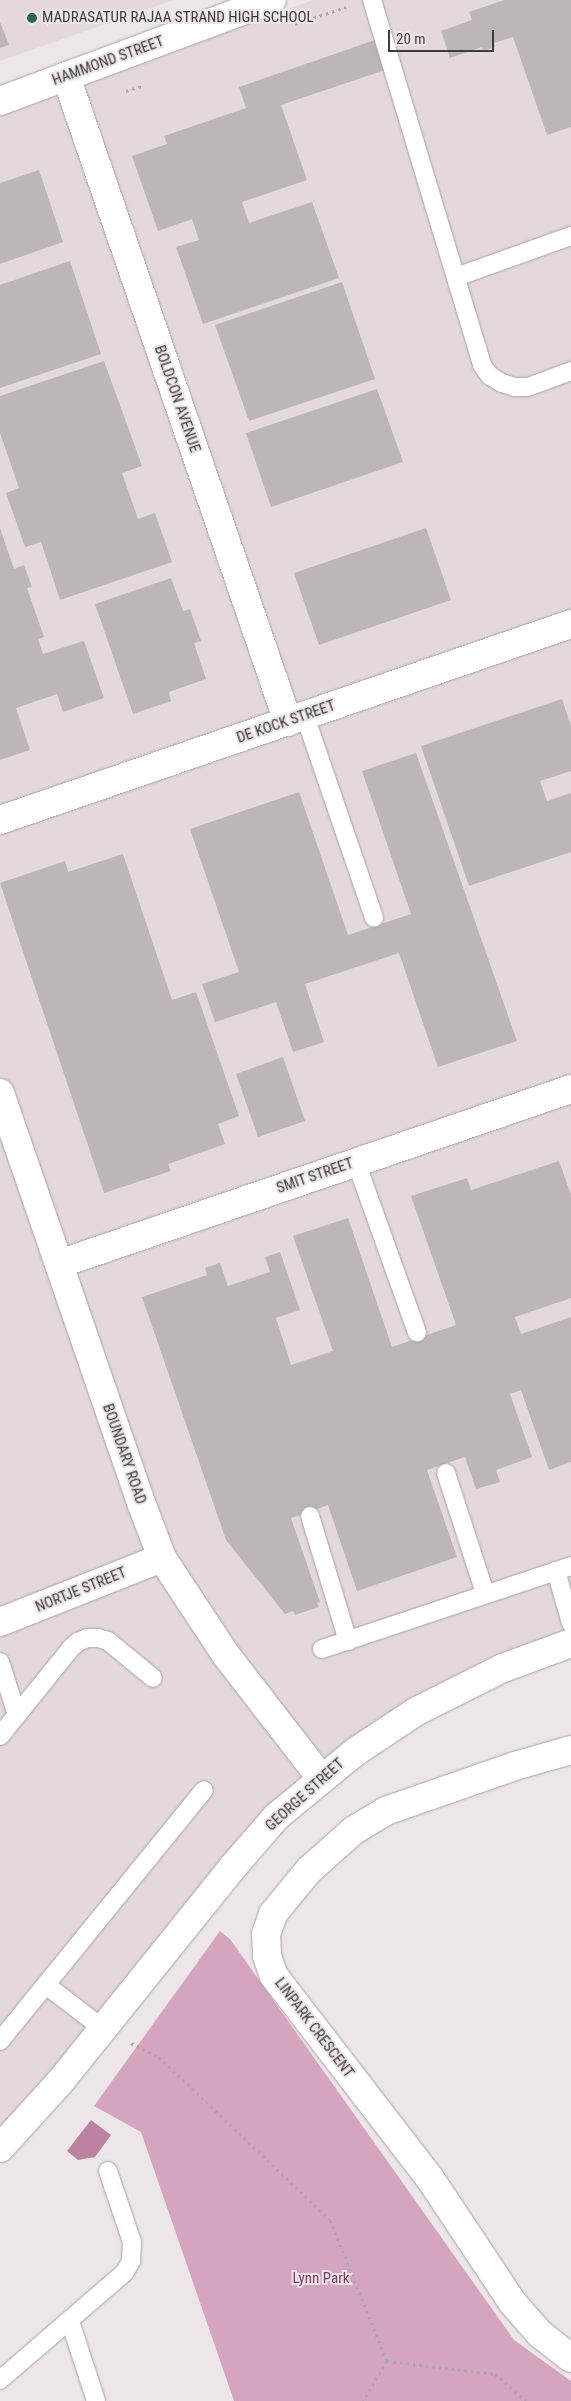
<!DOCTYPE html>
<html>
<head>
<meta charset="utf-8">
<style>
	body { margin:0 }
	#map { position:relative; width:571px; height:2401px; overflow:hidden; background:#ede6e9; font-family:"Roboto Condensed",sans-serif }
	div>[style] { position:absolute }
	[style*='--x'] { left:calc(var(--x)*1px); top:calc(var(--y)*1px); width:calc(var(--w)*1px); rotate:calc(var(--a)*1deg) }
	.built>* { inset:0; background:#e5d7de }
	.green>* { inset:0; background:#d5a5bf }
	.water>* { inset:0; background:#bd82a2 }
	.building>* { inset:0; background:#bcb6b9 }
	.path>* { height:3px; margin-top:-1.5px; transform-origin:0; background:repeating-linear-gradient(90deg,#ada8aa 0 2.5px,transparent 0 6.5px) }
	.roads { filter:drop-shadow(0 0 1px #a8a2a5) drop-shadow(0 0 1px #a8a2a5) }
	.lane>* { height:18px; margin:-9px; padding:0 9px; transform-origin:9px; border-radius:9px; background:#fff }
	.street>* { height:28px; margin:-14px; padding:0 14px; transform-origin:14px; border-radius:14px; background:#fff }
	.secondary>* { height:28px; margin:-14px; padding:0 14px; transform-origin:14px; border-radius:14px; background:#fff }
	.dots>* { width:14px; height:14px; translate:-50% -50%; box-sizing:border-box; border:2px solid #ede6e9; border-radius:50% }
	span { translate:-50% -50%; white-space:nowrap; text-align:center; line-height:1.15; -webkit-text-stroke:4px #ede6e9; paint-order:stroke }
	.poi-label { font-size:15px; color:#3e3b3d }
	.left { translate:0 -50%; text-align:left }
	.street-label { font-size:15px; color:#3e3b3d }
	.park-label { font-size:15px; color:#803763 }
	.scale { position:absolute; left:388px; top:30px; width:106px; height:22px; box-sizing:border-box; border:2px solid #3e3b3d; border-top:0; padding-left:6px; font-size:15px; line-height:18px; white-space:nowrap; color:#3e3b3d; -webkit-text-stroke:4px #ede6e9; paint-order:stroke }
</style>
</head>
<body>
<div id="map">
	<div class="built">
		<div style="clip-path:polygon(0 0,174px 0,0 61px)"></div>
		<div style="clip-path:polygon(313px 0,571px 0,571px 1650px,498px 1676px,315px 1782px,0 2151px,0 110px)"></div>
	</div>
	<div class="green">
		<div style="clip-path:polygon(220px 1931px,230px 1939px,514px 2340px,571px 2381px,571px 2401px,234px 2401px,141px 2132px,94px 2106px)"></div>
	</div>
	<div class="water">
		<div style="clip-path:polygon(91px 2120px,111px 2135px,95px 2157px,78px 2160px,67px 2151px)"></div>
	</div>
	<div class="building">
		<div style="clip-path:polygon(504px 0,571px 0,571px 127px,547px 135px,513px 37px,494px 43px,495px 47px,483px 51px,482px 47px,450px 58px,441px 31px,472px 20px,469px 12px)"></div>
		<div style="clip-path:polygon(0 22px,9px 45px,0 48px)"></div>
		<div style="clip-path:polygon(375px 40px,385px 70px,281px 105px,307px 180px,242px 202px,249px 223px,312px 202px,339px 278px,203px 324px,176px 247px,199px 240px,192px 219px,158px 231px,132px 156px,167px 144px,164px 136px,246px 108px,239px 87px)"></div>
		<div style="clip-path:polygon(39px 170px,63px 242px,0 264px,0 183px)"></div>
		<div style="clip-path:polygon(70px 261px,101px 354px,0 388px,0 285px)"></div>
		<div style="clip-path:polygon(342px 282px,375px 379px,249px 421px,215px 325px)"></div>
		<div style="clip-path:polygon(104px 361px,142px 466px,122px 473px,138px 519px,155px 513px,172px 562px,60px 600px,41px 542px,25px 547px,6px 493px,19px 488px,0 433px,0 396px)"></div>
		<div style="clip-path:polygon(377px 389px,403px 462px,271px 507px,246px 433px)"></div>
		<div style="clip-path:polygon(0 528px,14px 569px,24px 565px,32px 587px,27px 588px,44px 637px,38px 639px,43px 654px,84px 641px,104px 698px,63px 712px,57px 694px,16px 708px,30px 750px,0 760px)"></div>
		<div style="clip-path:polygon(426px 528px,451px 600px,319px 645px,294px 573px)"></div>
		<div style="clip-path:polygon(171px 578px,183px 611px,190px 609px,201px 641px,194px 643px,206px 679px,169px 692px,171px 701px,133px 714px,95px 604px)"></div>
		<div style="clip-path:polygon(562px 699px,571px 726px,571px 771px,540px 781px,547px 801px,571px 793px,571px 852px,469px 886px,421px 746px)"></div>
		<div style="clip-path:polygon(416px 753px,517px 1041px,438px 1067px,399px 953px,305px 984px,324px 1042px,293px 1052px,276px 1002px,215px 1022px,202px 984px,239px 972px,190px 829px,299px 792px,348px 935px,411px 914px,362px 771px)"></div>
		<div style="clip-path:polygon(123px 854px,172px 1000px,196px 992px,239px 1116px,218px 1124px,225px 1144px,168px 1164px,171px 1171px,104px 1193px,0 883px,65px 861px,68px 872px)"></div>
		<div style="clip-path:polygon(283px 1057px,305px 1121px,258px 1137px,236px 1074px)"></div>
		<div style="clip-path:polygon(559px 1161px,571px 1195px,571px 1298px,515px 1317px,521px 1334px,571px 1317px,571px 1462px,549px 1470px,521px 1390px,510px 1394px,532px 1457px,496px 1470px,500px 1482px,476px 1489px,465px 1457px,427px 1470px,457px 1557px,357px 1591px,328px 1505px,291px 1518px,320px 1602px,317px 1603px,319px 1607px,295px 1615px,293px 1611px,285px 1614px,226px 1540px,142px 1297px,207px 1275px,205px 1268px,220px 1263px,228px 1286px,270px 1272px,265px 1257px,280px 1252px,300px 1310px,276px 1318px,291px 1365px,333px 1351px,293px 1236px,348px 1218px,392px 1347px,456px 1325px,411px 1196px,467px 1178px,471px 1190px)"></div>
	</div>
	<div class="path">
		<div style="--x:295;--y:24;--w:54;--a:-18.4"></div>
		<div style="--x:126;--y:91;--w:19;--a:-18"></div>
		<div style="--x:131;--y:2043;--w:31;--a:27"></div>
		<div style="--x:159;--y:2057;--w:236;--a:43.6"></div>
		<div style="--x:330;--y:2220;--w:152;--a:68"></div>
		<div style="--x:387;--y:2361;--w:47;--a:121"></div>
		<div style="--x:387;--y:2361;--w:109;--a:6.9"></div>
		<div style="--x:495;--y:2374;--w:41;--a:41.1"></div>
	</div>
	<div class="roads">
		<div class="lane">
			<div style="--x:372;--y:0;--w:381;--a:73.2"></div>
			<div style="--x:482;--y:365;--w:14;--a:54"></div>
			<div style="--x:490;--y:376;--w:14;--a:30"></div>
			<div style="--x:502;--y:383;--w:14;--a:17"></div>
			<div style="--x:515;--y:387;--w:13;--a:0"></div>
			<div style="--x:528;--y:387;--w:46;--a:-20.4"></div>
			<div style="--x:456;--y:277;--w:122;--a:-19.6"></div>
			<div style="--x:305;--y:716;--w:213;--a:71.1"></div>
			<div style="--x:356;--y:1162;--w:181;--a:70.3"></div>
			<div style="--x:446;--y:1473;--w:126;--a:72"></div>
			<div style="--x:310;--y:1516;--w:131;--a:73.1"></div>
			<div style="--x:556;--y:1571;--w:54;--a:73.9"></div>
			<div style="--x:322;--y:1649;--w:262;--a:-18.4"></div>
			<div style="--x:0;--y:1662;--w:56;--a:72.2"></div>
			<div style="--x:0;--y:1736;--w:113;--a:-51.1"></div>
			<div style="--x:71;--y:1648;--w:9;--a:-41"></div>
			<div style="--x:78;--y:1642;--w:10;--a:-24"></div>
			<div style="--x:87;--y:1638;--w:11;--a:0"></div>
			<div style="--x:98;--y:1638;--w:10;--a:17"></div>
			<div style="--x:108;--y:1641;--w:58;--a:39.4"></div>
			<div style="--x:46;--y:1985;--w:71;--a:37.5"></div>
			<div style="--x:0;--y:2041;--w:323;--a:-50.9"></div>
			<div style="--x:70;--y:2321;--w:84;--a:72"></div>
			<div style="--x:0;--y:2380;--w:165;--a:-40.8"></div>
			<div style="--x:125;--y:2272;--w:13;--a:-61"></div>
			<div style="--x:131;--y:2261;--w:19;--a:-87"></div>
			<div style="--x:132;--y:2242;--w:75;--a:-108.7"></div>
		</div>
		<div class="street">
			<div style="--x:66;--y:76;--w:683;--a:71.03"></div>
			<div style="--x:0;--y:101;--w:290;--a:-20.4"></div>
			<div style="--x:0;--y:820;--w:604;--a:-18.95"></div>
			<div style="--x:0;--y:1093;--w:436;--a:71"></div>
			<div style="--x:142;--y:1505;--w:57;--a:69.3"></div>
			<div style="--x:162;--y:1558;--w:116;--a:56.6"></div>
			<div style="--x:226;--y:1655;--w:155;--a:52.3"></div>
			<div style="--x:59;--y:1264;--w:541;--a:-18.87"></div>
			<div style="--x:0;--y:1622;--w:174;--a:-21.6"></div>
			<div style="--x:571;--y:1750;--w:58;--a:164.1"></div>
			<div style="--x:515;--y:1766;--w:137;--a:160.8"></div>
			<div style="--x:386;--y:1811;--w:39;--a:149"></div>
			<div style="--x:353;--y:1831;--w:59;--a:138.4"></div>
			<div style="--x:309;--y:1870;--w:57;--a:129.3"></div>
			<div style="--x:273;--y:1914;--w:21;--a:109"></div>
			<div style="--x:266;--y:1934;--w:22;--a:87"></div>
			<div style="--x:267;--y:1956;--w:21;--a:71"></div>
			<div style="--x:274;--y:1976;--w:257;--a:52.4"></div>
			<div style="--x:431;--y:2180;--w:146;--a:56.4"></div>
			<div style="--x:512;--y:2302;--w:43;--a:48.8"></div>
			<div style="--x:540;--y:2334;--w:39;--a:38"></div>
		</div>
		<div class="secondary">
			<div style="--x:0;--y:2148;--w:89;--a:-47.7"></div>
			<div style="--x:60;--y:2082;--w:275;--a:-51.2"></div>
			<div style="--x:232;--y:1868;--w:67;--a:-49.2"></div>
			<div style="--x:276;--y:1817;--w:102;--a:-39.4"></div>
			<div style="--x:355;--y:1752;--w:74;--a:-33.5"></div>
			<div style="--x:417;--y:1711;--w:96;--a:-26.6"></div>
			<div style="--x:503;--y:1668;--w:72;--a:-20.2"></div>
		</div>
	</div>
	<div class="dots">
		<div style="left:32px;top:18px;background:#2c664f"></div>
	</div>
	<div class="poi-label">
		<span class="left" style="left:42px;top:18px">MADRASATUR RAJAA STRAND HIGH SCHOOL</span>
	</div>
	<div class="street-label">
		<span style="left:108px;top:61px;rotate:-20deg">HAMMOND STREET</span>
		<span style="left:177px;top:399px;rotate:71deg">BOLDCON AVENUE</span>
		<span style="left:286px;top:722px;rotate:-19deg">DE KOCK STREET</span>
		<span style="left:315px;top:1176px;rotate:-19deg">SMIT STREET</span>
		<span style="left:124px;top:1454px;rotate:71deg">BOUNDARY ROAD</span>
		<span style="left:81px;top:1590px;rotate:-22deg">NORTJE STREET</span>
		<span style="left:305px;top:1795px;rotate:-42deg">GEORGE STREET</span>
		<span style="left:314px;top:2028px;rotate:53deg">LINPARK CRESCENT</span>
	</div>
	<div class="park-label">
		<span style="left:321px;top:2279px">Lynn Park</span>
	</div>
	<div class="scale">20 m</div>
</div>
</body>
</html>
